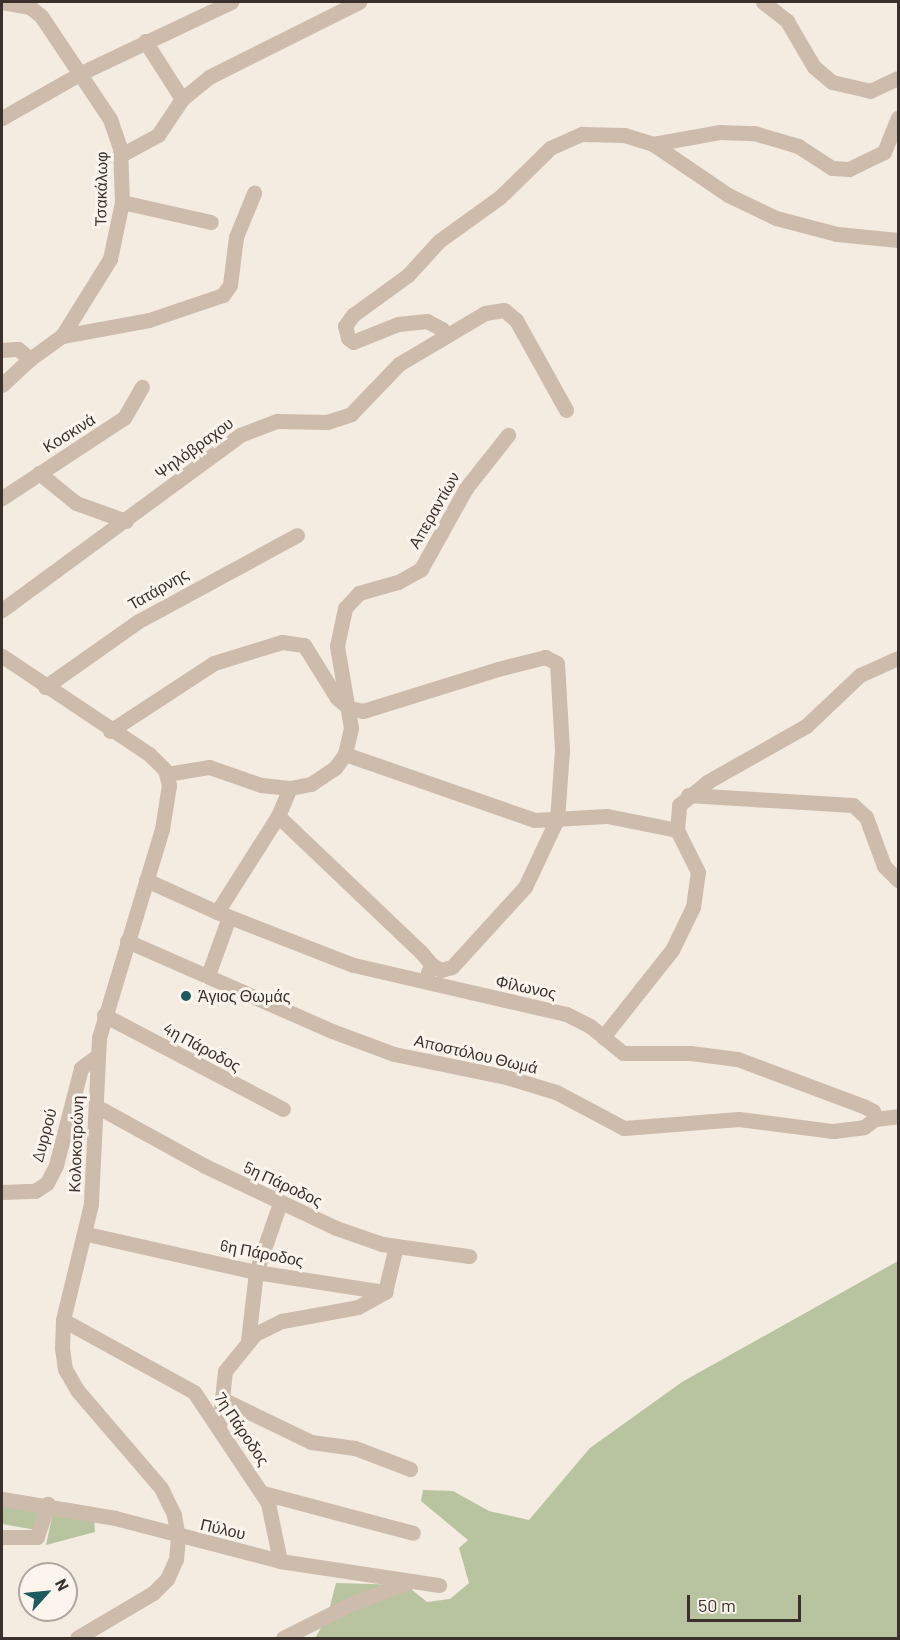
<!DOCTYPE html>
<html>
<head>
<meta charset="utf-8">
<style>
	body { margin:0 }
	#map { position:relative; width:900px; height:1640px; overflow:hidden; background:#f4ebe1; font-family:Barlow,sans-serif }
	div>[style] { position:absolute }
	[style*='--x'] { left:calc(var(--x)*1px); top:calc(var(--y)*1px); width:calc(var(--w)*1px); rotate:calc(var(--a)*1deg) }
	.green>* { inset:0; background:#b8c4a0 }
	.minor>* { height:15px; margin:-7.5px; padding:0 7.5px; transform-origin:7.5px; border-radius:7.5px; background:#cdbbac }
	.dots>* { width:16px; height:16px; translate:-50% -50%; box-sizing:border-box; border:3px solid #fbf5ee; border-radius:50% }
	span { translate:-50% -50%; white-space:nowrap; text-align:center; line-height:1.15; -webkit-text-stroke:6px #fbf5ee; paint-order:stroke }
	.street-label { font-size:16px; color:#3b302b }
	.poi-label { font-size:16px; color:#3b302b }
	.left { translate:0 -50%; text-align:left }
	.frame { position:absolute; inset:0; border:3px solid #3b302b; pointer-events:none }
	.north { position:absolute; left:18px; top:1562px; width:60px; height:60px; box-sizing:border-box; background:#fbf5ee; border:2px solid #aea6a0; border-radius:50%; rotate:63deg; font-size:16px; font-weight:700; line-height:24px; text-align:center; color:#3b302b }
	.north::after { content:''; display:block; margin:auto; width:21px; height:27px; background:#1f5a5e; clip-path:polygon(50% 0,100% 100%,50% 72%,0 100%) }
	.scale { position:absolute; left:687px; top:1595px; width:114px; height:27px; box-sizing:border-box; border:3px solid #3b302b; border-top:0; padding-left:8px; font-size:18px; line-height:21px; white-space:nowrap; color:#3b302b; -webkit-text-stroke:4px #fbf5ee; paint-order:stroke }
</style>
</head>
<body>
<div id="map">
	<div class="green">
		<div style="clip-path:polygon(898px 1261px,898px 1638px,315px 1638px,327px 1618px,336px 1583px,406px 1585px,427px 1602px,450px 1599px,469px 1583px,459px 1548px,468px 1540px,421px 1501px,423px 1490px,453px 1491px,489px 1511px,529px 1520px,590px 1448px,682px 1382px)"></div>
		<div style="clip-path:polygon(2px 1503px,42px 1504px,36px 1530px,2px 1524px)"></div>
		<div style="clip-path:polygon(54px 1508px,94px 1515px,95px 1532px,46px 1545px)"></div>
	</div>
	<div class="minor">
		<div style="--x:763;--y:2;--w:31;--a:38"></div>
		<div style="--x:787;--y:21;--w:53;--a:59.6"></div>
		<div style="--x:814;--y:67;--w:23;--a:40"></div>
		<div style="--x:832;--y:82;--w:39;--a:13"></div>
		<div style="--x:870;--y:91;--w:31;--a:-25"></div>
		<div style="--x:145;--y:41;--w:69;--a:57.5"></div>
		<div style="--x:2;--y:118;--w:91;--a:-29.7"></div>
		<div style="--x:81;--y:73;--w:166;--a:-25.3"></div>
		<div style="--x:653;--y:144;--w:67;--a:-10.3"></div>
		<div style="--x:719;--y:132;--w:35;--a:2"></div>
		<div style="--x:754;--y:133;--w:46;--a:16.5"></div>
		<div style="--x:798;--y:146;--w:40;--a:32.9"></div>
		<div style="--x:832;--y:168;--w:17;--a:3"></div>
		<div style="--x:849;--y:169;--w:39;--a:-26"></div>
		<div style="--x:884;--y:152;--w:37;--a:-68"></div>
		<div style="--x:121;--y:155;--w:42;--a:-28.4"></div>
		<div style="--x:158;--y:135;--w:43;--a:-56.3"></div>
		<div style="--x:182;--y:99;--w:35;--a:-39"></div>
		<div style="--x:209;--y:77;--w:168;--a:-26.6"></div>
		<div style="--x:122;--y:202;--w:91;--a:12.7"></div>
		<div style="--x:62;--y:336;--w:88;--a:-10.4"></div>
		<div style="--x:149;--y:320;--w:78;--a:-18.7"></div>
		<div style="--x:223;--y:295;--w:12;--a:-55"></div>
		<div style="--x:230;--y:285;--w:48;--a:-82.9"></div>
		<div style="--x:236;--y:237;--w:48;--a:-67.8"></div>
		<div style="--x:443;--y:337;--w:8;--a:-97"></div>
		<div style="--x:442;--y:329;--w:17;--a:-152"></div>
		<div style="--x:427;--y:321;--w:29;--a:174"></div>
		<div style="--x:398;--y:324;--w:48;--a:158.2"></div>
		<div style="--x:353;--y:342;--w:6;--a:-141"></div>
		<div style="--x:348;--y:338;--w:12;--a:-104"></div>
		<div style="--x:345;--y:326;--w:14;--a:-54"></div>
		<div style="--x:353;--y:315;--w:68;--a:-36"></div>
		<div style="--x:408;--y:275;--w:46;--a:-47.6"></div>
		<div style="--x:439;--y:241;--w:75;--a:-35.8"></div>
		<div style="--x:500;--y:197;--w:70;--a:-44.4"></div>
		<div style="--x:550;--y:148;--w:35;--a:-24"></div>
		<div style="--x:582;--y:134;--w:42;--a:1.4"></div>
		<div style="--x:624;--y:135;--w:30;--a:17"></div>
		<div style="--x:653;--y:144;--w:91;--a:34.2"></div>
		<div style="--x:728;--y:195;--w:53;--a:25.6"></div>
		<div style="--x:776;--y:218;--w:63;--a:14.7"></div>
		<div style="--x:837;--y:234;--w:61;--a:5.6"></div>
		<div style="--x:2;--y:350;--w:16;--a:-4"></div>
		<div style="--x:18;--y:349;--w:16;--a:40"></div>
		<div style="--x:30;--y:359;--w:39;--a:-36"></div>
		<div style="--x:62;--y:336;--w:91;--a:-58.1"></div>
		<div style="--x:110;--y:259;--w:58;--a:-78.1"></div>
		<div style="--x:122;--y:202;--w:54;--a:-92.1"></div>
		<div style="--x:120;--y:148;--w:31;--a:-109"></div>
		<div style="--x:110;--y:119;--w:124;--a:-123.8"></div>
		<div style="--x:41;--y:16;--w:14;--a:-141"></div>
		<div style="--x:30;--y:7;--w:27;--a:-170"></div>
		<div style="--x:2;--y:385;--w:38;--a:-43"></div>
		<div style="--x:39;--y:473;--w:48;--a:39"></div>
		<div style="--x:76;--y:503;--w:53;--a:19.8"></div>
		<div style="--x:2;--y:498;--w:146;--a:-33.3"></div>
		<div style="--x:124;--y:418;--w:36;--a:-60"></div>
		<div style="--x:2;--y:610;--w:295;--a:-36.3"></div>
		<div style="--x:240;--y:435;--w:40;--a:-21"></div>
		<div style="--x:277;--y:421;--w:50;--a:1.1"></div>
		<div style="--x:327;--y:422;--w:25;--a:-18"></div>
		<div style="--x:351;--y:414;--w:69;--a:-46.2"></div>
		<div style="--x:399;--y:364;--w:100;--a:-30.7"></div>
		<div style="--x:485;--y:313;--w:19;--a:-9"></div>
		<div style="--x:504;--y:310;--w:16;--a:40"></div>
		<div style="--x:516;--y:320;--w:103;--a:60.9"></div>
		<div style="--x:2;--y:656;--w:177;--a:33.7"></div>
		<div style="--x:149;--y:754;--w:23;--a:45"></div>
		<div style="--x:165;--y:770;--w:16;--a:75"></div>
		<div style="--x:169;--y:785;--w:45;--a:99"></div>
		<div style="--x:162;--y:829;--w:218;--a:106.8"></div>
		<div style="--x:99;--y:1038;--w:166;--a:92.8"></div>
		<div style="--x:91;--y:1204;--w:119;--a:103.6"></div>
		<div style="--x:63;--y:1320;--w:28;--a:92"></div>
		<div style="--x:62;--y:1348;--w:21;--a:82"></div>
		<div style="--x:65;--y:1369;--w:24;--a:60"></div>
		<div style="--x:77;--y:1390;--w:129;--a:49.4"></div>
		<div style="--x:161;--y:1488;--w:30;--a:64"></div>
		<div style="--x:174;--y:1515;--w:22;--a:80"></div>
		<div style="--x:178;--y:1537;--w:22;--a:95"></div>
		<div style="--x:176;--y:1559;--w:22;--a:114"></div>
		<div style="--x:167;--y:1579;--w:20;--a:135"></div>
		<div style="--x:153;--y:1593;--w:88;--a:149.4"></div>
		<div style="--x:45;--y:687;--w:113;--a:-35.2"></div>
		<div style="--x:137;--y:622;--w:182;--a:-28.5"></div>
		<div style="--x:110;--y:731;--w:124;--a:-33.2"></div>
		<div style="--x:214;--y:663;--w:71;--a:-17.2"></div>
		<div style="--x:282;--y:642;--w:22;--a:8"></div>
		<div style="--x:304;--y:645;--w:62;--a:58.1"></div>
		<div style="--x:337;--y:698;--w:16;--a:40"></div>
		<div style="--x:349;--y:708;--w:14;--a:12"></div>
		<div style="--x:363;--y:711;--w:141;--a:-17.3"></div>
		<div style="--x:498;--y:669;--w:49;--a:-14.3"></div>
		<div style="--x:545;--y:657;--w:13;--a:27"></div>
		<div style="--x:557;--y:663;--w:87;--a:86.7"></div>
		<div style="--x:562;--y:750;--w:69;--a:94.1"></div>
		<div style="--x:557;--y:819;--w:75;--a:115.2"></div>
		<div style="--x:525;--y:887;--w:108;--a:132.4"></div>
		<div style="--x:452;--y:967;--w:11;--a:165"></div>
		<div style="--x:441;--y:970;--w:10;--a:-151"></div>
		<div style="--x:345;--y:754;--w:201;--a:19.2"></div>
		<div style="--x:535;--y:820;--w:72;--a:-3.2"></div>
		<div style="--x:607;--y:816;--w:71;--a:11.3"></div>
		<div style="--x:167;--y:774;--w:43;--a:-9.5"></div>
		<div style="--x:209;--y:767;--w:55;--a:19.1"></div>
		<div style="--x:261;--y:785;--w:29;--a:6"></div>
		<div style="--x:290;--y:788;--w:21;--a:-11"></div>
		<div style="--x:311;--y:784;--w:29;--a:-34"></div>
		<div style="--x:335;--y:768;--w:17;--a:-54"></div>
		<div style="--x:345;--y:754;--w:27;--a:-77"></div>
		<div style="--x:351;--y:728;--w:83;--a:-99.7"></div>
		<div style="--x:337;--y:646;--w:39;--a:-78"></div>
		<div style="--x:345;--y:608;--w:21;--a:-47"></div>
		<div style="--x:359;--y:593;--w:41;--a:-15.8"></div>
		<div style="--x:398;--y:582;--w:26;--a:-29"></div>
		<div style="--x:421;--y:569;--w:93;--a:-60.9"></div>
		<div style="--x:466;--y:488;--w:68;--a:-51.6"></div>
		<div style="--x:688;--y:795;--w:165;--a:3.5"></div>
		<div style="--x:853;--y:805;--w:18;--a:43"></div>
		<div style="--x:866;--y:817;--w:52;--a:69.8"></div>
		<div style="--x:884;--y:866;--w:20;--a:45"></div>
		<div style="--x:278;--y:816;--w:197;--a:43.6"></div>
		<div style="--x:421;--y:952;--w:17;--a:50"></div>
		<div style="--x:432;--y:965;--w:8;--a:120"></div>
		<div style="--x:217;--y:912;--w:114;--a:-57.6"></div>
		<div style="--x:278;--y:816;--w:30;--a:-67"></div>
		<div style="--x:127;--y:941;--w:224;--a:23.7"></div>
		<div style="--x:332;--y:1031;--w:66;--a:20.4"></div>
		<div style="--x:394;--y:1054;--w:114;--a:11.6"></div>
		<div style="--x:506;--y:1077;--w:52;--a:16.7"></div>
		<div style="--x:556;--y:1092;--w:77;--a:27.9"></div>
		<div style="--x:624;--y:1128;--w:115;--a:-4.5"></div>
		<div style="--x:739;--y:1119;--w:95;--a:7.3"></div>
		<div style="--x:833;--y:1131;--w:31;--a:-7"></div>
		<div style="--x:864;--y:1127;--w:14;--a:-36"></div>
		<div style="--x:875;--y:1119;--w:8;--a:-104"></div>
		<div style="--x:873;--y:1111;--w:11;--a:-153"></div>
		<div style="--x:863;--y:1106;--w:134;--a:-159.5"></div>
		<div style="--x:737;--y:1059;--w:47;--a:-172.7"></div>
		<div style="--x:690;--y:1053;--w:67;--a:180"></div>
		<div style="--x:623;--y:1053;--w:43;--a:-140.7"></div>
		<div style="--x:590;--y:1026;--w:27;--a:-153"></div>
		<div style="--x:566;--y:1014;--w:219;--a:-167"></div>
		<div style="--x:353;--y:965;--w:146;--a:-158.7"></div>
		<div style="--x:217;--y:912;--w:78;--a:-155.7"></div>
		<div style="--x:208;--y:975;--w:62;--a:-70.1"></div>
		<div style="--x:104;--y:1015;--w:202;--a:27.7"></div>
		<div style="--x:603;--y:1037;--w:111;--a:-51.6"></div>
		<div style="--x:672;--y:950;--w:48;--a:-64"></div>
		<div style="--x:693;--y:907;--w:35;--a:-82"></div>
		<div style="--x:698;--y:872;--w:47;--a:-116.6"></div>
		<div style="--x:677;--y:830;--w:25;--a:-85"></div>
		<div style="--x:679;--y:805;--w:36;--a:-39"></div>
		<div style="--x:707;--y:782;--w:114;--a:-29.5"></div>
		<div style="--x:806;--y:726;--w:74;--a:-43.4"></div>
		<div style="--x:860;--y:675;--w:42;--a:-24.1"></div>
		<div style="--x:96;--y:1106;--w:124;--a:28.8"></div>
		<div style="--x:205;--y:1166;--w:145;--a:25.3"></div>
		<div style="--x:336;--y:1228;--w:49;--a:19.2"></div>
		<div style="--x:382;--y:1244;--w:88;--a:7.9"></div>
		<div style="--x:875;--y:1119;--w:23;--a:-7"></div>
		<div style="--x:2;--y:1192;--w:33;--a:-2"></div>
		<div style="--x:35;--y:1191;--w:14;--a:-34"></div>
		<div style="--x:47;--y:1183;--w:20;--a:-63"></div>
		<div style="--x:56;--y:1165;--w:100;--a:-75.5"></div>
		<div style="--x:81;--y:1068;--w:20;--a:-37"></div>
		<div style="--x:87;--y:1234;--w:173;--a:12.7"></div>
		<div style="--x:256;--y:1272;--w:131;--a:8.8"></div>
		<div style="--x:385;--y:1292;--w:47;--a:-76.6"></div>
		<div style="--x:63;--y:1320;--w:149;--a:28.8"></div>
		<div style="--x:194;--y:1392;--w:133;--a:56.3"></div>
		<div style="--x:268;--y:1503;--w:59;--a:78.3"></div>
		<div style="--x:248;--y:1341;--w:69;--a:-83.4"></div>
		<div style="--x:256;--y:1272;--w:73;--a:-70.8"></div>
		<div style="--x:222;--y:1399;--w:99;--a:25.8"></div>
		<div style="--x:311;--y:1442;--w:44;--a:7.8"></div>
		<div style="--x:355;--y:1448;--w:59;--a:20.9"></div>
		<div style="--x:219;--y:1428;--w:57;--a:-84"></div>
		<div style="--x:225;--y:1371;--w:48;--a:-51"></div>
		<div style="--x:255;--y:1334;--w:30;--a:-26"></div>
		<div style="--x:282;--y:1321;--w:77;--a:-10.4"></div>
		<div style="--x:358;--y:1307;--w:31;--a:-29"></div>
		<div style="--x:263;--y:1493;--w:155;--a:14.9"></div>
		<div style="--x:2;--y:1499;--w:115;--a:9.5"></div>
		<div style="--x:115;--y:1518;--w:171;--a:14.6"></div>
		<div style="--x:280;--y:1561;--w:161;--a:8.6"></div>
		<div style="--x:2;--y:1537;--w:35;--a:0"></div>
		<div style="--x:37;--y:1537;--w:35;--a:-72"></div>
		<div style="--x:283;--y:1638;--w:78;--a:-26.6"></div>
		<div style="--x:353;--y:1603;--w:60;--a:-20.6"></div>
	</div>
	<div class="dots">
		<div style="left:186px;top:996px;background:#1f5a5e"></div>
	</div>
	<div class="street-label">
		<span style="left:101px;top:189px;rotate:-89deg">Τσακάλωφ</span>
		<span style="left:69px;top:433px;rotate:-32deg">Κοσκινά</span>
		<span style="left:194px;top:448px;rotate:-36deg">Ψηλόβραχου</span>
		<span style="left:434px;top:510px;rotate:-60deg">Απεραντίων</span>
		<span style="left:158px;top:589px;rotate:-30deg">Τατάρνης</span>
		<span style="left:526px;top:987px;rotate:12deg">Φίλωνος</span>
		<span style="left:202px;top:1047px;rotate:28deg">4η Πάροδος</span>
		<span style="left:476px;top:1054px;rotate:13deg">Αποστόλου Θωμά</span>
		<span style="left:44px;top:1135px;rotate:-75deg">Δυρρού</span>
		<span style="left:76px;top:1144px;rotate:-88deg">Κολοκοτρώνη</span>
		<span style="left:283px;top:1184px;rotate:25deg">5η Πάροδος</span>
		<span style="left:262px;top:1253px;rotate:11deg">6η Πάροδος</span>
		<span style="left:242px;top:1429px;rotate:56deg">7η Πάροδος</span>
		<span style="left:223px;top:1529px;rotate:13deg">Πύλου</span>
	</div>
	<div class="poi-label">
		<span class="left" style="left:198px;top:996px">Άγιος Θωμάς</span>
	</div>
	<div class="frame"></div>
	<div class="north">N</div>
	<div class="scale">50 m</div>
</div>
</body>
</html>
